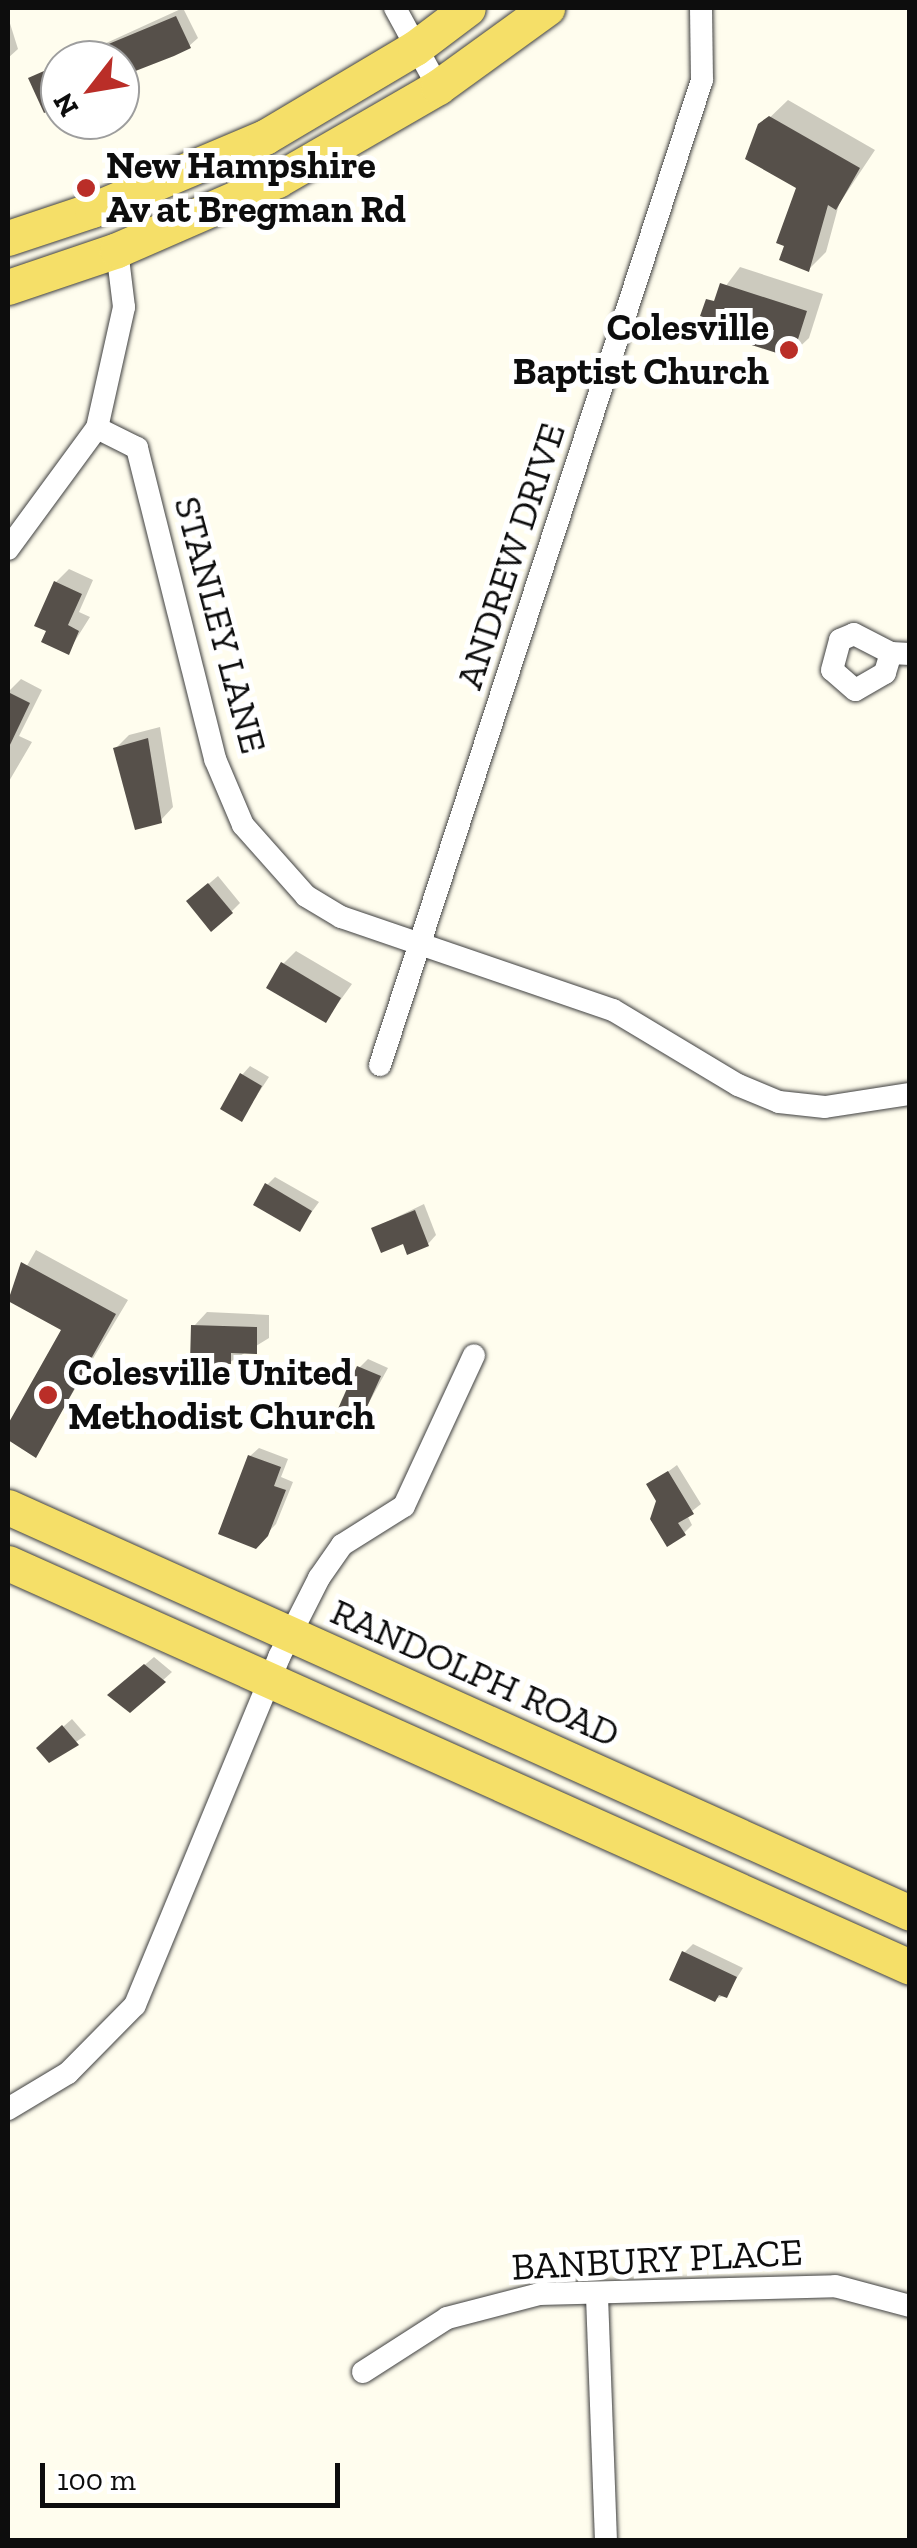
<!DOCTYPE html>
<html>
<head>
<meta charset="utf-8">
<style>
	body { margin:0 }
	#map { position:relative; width:917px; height:2548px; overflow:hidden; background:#fffdee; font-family:"Zilla Slab",serif }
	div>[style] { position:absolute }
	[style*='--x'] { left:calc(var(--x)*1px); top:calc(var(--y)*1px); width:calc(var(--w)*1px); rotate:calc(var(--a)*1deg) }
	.shadow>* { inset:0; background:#0003 }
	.building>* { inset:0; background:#56504a }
	.roads { filter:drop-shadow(0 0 2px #404040) drop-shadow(0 0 2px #404040) }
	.minor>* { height:22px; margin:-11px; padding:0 11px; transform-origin:11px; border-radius:11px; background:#fff }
	.primary>* { height:35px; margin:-17.5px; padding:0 17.5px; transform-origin:17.5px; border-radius:17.5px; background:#f5df68 }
	.dots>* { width:28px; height:28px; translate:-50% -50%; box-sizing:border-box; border:5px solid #fff; border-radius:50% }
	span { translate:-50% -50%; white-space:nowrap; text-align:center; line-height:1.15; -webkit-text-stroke:10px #fff; paint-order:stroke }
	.poi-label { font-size:38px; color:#0d0d0d; font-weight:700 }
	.left { translate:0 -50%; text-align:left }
	.right { translate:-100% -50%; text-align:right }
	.street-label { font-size:38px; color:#0d0d0d }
	.frame { position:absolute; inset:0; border:10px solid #0d0d0d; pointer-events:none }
	.north { position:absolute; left:40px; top:40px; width:100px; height:100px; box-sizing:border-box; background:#fff; border:2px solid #9e9e9e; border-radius:50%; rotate:239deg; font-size:28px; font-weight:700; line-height:40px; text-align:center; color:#0d0d0d }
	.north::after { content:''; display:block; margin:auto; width:35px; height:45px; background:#ba2e28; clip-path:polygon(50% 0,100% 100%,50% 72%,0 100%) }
	.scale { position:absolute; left:40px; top:2463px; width:300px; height:45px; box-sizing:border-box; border:5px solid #0d0d0d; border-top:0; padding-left:12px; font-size:30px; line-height:35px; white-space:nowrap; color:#0d0d0d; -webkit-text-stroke:8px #fff; paint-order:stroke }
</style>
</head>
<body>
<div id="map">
	<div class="shadow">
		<div style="clip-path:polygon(183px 8px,198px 38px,189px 46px,120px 77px,120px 60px,69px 60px)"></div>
		<div style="clip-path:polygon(8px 17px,18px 49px,8px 58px)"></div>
		<div style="clip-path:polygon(788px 100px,875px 150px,839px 204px,826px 252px,809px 269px,799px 187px,761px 126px)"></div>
		<div style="clip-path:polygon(740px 267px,823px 294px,809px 338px,791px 355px,704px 315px)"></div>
		<div style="clip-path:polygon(69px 569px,93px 580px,79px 612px,90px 617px,68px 652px,56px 582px)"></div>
		<div style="clip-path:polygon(21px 679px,42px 690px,19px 736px,32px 742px,8px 783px,8px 692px)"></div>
		<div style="clip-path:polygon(160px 727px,173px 807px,160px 821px,116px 748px,129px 735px)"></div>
		<div style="clip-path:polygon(218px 876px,240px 903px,231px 912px,198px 893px)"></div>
		<div style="clip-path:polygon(296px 951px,352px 984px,326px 1020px,283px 964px)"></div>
		<div style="clip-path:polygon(250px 1066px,269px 1077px,242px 1118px,242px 1075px)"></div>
		<div style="clip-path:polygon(275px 1177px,319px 1202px,300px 1228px,267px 1185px)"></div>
		<div style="clip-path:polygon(424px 1204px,436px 1235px,428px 1244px,374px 1228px)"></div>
		<div style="clip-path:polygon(36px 1250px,128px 1300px,36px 1454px,8px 1437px,8px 1429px,64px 1329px,8px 1299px)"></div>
		<div style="clip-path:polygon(207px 1312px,269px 1315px,269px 1338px,230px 1362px,194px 1326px)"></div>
		<div style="clip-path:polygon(368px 1359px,388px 1368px,355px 1428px,360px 1367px)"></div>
		<div style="clip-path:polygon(259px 1448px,288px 1459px,281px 1477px,293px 1482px,276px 1524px,255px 1546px,250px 1456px)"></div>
		<div style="clip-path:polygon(677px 1465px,701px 1504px,687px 1515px,692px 1525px,684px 1533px,650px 1485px)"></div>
		<div style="clip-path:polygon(154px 1657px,172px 1672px,130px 1710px,119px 1687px)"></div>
		<div style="clip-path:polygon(72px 1719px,86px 1735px,50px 1760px,39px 1748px)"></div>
		<div style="clip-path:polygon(693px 1944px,743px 1968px,726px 1995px,715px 1999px,684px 1953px)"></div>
	</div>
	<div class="building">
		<div style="clip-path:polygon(176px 16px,191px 48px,174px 56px,120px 77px,120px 60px,70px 60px)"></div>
		<div style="clip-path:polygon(60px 64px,60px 106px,44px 113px,28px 78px)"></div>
		<div style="clip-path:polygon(769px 116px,860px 168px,836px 210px,828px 205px,809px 272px,779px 260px,784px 246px,776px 243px,796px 188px,745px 159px,758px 124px)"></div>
		<div style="clip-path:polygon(720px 283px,807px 311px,792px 358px,705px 330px,709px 319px,700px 316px,706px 299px,714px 301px)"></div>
		<div style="clip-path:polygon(54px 581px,82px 594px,68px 625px,79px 631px,69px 655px,41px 642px,46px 631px,34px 626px)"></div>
		<div style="clip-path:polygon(8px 692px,30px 703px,8px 749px)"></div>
		<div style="clip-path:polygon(148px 738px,162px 823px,135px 830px,113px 748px)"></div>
		<div style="clip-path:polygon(208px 883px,233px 913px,211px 932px,186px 901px)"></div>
		<div style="clip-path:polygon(281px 962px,341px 998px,326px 1023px,266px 988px)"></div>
		<div style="clip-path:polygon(240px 1073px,262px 1086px,242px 1122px,220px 1109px)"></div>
		<div style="clip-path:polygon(265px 1183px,312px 1211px,300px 1232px,253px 1205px)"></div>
		<div style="clip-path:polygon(415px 1210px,429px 1246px,407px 1255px,403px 1244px,381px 1253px,371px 1228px)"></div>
		<div style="clip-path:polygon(21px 1262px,116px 1314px,36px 1458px,8px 1440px,8px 1424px,61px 1330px,8px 1301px)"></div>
		<div style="clip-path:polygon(191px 1325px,257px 1327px,257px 1354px,231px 1353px,231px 1364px,190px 1363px)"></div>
		<div style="clip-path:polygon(357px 1366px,381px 1376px,356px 1431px,333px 1420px)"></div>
		<div style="clip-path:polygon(248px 1455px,281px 1467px,274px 1486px,286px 1490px,268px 1536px,256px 1549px,218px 1534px)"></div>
		<div style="clip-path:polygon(668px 1471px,694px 1514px,678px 1523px,686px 1535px,667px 1547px,650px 1519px,656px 1501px,646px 1484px)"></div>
		<div style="clip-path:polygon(144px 1664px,166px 1682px,130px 1713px,107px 1695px)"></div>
		<div style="clip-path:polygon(62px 1725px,79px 1745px,49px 1763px,36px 1748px)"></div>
		<div style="clip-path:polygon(682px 1951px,737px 1977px,727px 1998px,719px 1995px,715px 2002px,669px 1980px)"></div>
	</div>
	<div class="roads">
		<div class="minor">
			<div style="--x:395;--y:8;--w:90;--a:61.4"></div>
			<div style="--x:97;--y:428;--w:45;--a:26.6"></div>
			<div style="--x:137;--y:448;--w:321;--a:75.9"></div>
			<div style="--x:215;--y:759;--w:72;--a:67"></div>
			<div style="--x:243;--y:825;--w:95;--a:48.4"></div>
			<div style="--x:306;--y:896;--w:41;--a:31"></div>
			<div style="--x:341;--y:917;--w:287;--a:18.9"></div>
			<div style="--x:613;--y:1010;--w:146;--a:31"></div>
			<div style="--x:738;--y:1085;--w:44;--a:22.5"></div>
			<div style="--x:779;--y:1102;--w:46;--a:6.2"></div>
			<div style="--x:825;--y:1107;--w:86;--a:-8.7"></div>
			<div style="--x:8;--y:549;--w:150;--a:-53.7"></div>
			<div style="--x:97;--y:428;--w:124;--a:-77.4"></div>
			<div style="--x:124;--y:307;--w:57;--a:-97"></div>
			<div style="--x:891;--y:653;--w:21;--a:107"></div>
			<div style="--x:885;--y:673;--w:34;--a:150"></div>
			<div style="--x:855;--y:690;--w:30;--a:-139"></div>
			<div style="--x:832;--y:670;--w:31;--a:-75"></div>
			<div style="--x:840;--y:640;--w:15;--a:-23"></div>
			<div style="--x:854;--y:634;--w:42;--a:27.2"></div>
			<div style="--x:891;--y:653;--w:19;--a:3"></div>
			<div style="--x:380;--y:1065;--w:1036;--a:-71.9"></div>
			<div style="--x:702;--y:80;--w:72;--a:-90.8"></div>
			<div style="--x:8;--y:2109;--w:70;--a:-31"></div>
			<div style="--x:68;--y:2073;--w:95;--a:-45.4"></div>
			<div style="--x:135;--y:2005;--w:377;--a:-67.5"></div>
			<div style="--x:279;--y:1657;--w:89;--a:-63.1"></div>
			<div style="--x:319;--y:1578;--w:40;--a:-55.1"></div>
			<div style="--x:342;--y:1545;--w:73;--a:-32.2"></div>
			<div style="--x:404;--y:1506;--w:166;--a:-65.1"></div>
			<div style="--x:597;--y:2296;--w:244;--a:87.9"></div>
			<div style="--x:363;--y:2372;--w:100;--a:-32.7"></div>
			<div style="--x:447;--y:2318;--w:95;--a:-14.6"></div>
			<div style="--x:539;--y:2294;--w:296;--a:-1.5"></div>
			<div style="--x:835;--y:2286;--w:78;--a:14.9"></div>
		</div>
		<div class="primary">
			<div style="--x:8;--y:238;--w:89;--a:-18.4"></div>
			<div style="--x:92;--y:210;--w:188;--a:-22.9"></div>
			<div style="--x:265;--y:137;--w:174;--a:-30.7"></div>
			<div style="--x:415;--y:48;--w:66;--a:-37"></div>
			<div style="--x:8;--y:287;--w:115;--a:-18.7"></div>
			<div style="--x:117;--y:250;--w:175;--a:-23.6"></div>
			<div style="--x:277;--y:180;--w:186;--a:-30"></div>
			<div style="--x:438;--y:87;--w:135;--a:-35.9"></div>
			<div style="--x:8;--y:1507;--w:989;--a:24.23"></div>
			<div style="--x:8;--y:1563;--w:988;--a:24.13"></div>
		</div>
	</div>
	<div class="dots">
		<div style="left:86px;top:188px;background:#ba2e28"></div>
		<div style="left:789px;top:350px;background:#ba2e28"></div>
		<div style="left:48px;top:1395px;background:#ba2e28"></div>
	</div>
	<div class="poi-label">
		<span class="left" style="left:106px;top:188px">New Hampshire<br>Av at Bregman Rd</span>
		<span class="right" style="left:769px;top:350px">Colesville<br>Baptist Church</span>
		<span class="left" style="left:68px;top:1395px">Colesville United<br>Methodist Church</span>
	</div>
	<div class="street-label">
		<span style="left:511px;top:556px;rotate:-72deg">ANDREW DRIVE</span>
		<span style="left:220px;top:625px;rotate:75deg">STANLEY LANE</span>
		<span style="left:475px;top:1673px;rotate:24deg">RANDOLPH ROAD</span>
		<span style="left:657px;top:2260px;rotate:-3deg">BANBURY PLACE</span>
	</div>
	<div class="frame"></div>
	<div class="north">N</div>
	<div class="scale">100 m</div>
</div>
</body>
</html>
